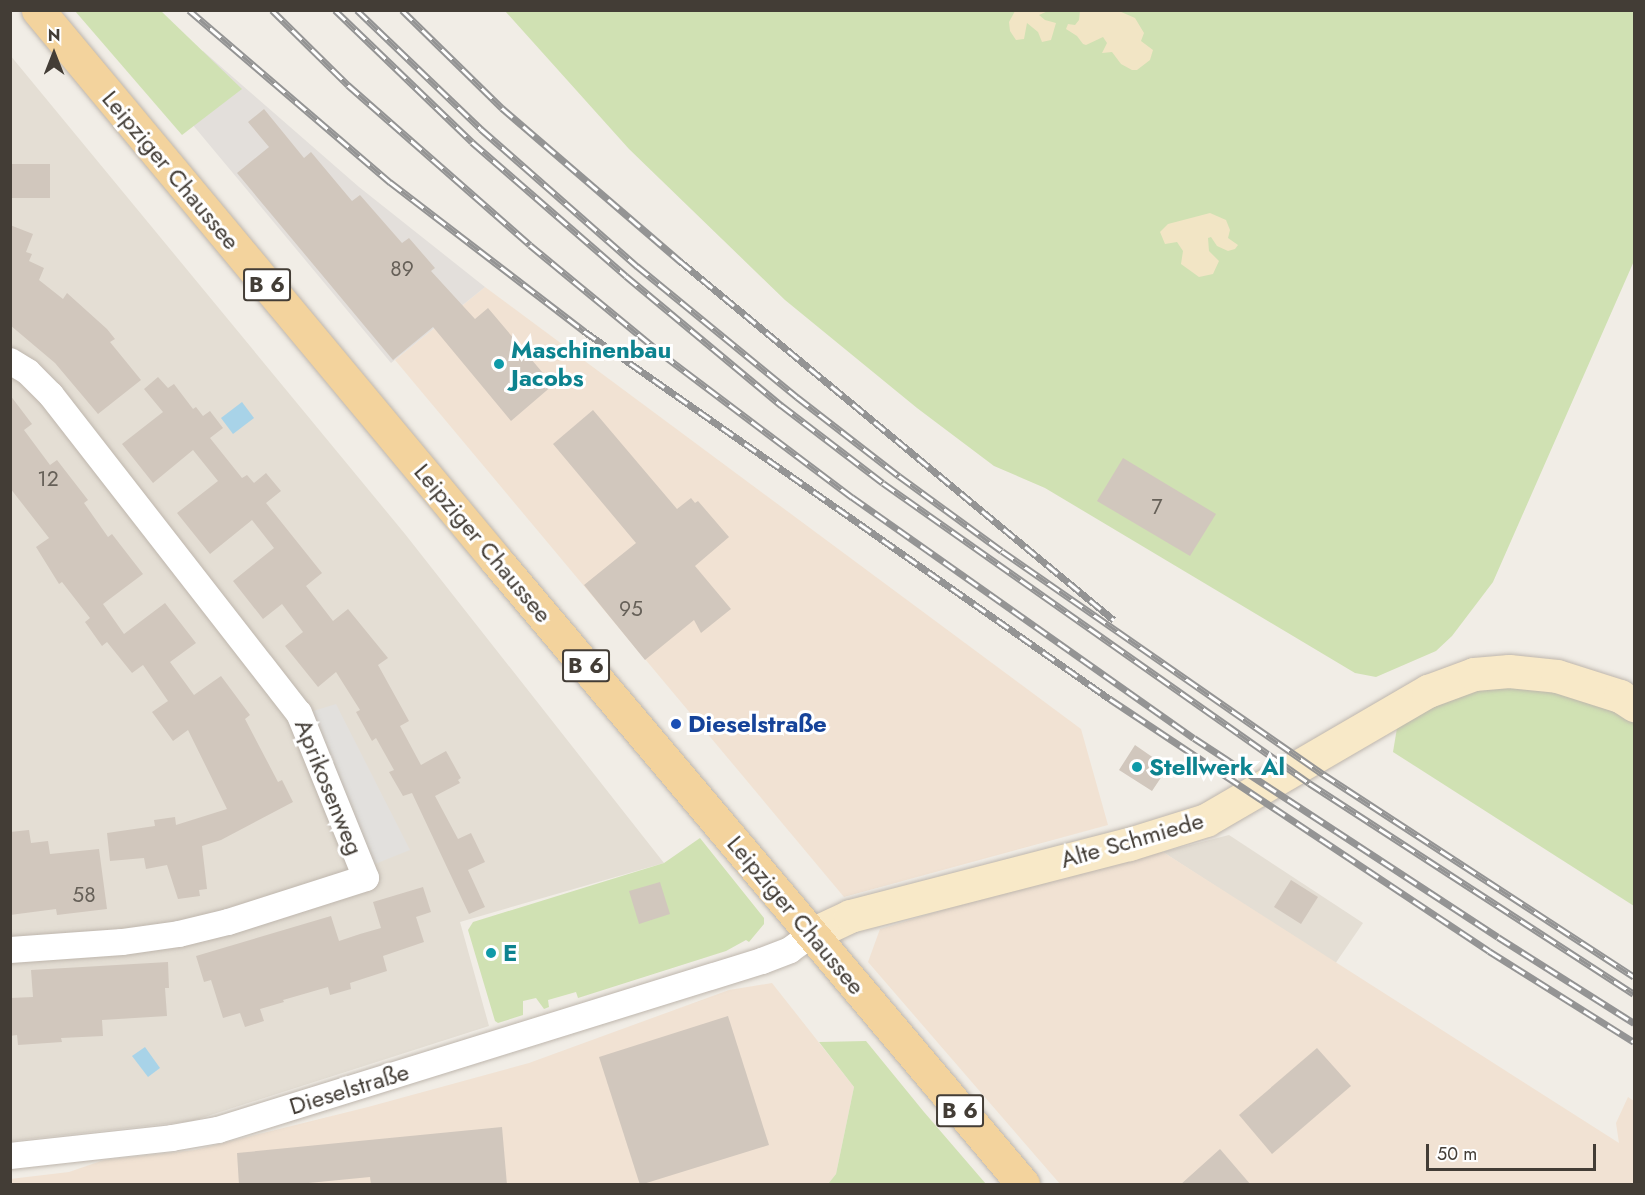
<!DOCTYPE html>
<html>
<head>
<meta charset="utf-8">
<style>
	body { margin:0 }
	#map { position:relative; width:1645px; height:1195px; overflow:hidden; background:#f1ede6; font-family:Jost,sans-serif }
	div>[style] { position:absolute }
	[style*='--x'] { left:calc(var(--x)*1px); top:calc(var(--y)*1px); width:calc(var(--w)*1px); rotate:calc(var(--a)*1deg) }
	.residential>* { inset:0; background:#e4ded4 }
	.commercial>* { inset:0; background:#f1e2d3 }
	.industrial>* { inset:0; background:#e3dfdb }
	.green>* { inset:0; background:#d0e1b3 }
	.sand>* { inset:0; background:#f2e5c5 }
	.parking>* { inset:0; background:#e2e0dd }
	.water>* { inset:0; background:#a8d3e8 }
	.building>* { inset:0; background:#d1c7bd }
	.roads { filter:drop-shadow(0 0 2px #beb6ad) drop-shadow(0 0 2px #beb6ad) }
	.street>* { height:26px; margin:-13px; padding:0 13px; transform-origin:13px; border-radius:13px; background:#fff }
	.secondary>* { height:33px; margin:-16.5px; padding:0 16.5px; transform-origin:16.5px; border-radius:16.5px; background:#f8e9c8 }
	.primary>* { height:33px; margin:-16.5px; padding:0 16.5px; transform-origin:16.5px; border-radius:16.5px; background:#f3d39d }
	.rail>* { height:7px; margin-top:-3.5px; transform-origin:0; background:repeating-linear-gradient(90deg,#fff 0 14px,#949494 0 28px); box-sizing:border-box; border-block:2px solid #949494 }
	.dots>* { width:16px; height:16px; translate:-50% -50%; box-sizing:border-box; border:3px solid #fff; border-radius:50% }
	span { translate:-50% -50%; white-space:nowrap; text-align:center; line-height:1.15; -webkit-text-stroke:6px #fff; paint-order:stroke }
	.number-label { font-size:21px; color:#666058 }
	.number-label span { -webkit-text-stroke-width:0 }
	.shield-label span { padding:2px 4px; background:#fff; border:2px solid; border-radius:4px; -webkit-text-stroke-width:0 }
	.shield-label { font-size:22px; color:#433d36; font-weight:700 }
	.street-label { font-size:24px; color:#433d36 }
	.culture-label { font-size:24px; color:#0d838f; font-weight:700 }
	.left { translate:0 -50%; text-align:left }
	.transit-label { font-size:24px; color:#164399; font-weight:700 }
	.frame { position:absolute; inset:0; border:12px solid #433d36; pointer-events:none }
	.north { position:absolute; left:24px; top:24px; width:60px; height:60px; -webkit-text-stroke:4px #fff; paint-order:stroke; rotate:0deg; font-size:16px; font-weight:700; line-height:24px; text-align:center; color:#433d36 }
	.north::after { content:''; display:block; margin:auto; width:21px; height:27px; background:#433d36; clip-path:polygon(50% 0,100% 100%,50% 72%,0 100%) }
	.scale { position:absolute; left:1426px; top:1144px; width:170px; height:27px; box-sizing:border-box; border:3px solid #433d36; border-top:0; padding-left:8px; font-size:18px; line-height:21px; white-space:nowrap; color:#433d36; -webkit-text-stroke:4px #fff; paint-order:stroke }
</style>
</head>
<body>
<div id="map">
	<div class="residential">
		<div style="clip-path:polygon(10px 55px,405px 534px,664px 863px,460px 922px,489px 1026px,192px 1121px,11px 1141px)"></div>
		<div style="clip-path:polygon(1229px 835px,1363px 923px,1335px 964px,1163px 852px)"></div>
	</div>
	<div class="commercial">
		<div style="clip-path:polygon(485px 287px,1081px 729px,1108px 825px,844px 897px,395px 360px)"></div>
		<div style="clip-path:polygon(1163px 852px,1619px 1143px,1616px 1123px,1628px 1097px,1634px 1101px,1634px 1184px,1060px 1184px,868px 962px,880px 929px,1108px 860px)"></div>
		<div style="clip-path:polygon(772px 983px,854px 1087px,836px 1174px,828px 1184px,11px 1184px,10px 1179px,69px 1172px,104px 1160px,195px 1150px,368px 1107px,529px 1063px,729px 990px)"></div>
	</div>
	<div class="industrial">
		<div style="clip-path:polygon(203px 51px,359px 187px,485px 287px,391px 363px,177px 106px)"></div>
	</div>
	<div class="green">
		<div style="clip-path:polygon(75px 11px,161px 11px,242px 89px,182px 135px)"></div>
		<div style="clip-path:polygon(505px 11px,1634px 11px,1634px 261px,1493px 582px,1452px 636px,1436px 651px,1376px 677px,1355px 673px,1045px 488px,994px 466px,917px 408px,785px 300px,629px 149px)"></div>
		<div style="clip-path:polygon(1514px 682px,1590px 696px,1634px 723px,1634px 906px,1393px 752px,1398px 722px,1448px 693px)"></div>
		<div style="clip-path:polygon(700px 838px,764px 918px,764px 924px,749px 942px,746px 940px,726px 951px,578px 998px,576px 992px,548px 1000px,549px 1007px,544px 1009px,536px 998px,523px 1001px,523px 1015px,498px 1023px,495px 1021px,468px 930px,473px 922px,664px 863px)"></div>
		<div style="clip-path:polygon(866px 1041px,924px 1112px,986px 1184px,828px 1184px,836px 1174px,854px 1087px,819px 1042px)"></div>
	</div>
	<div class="sand">
		<div style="clip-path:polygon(1015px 11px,1048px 11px,1039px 15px,1045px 20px,1056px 23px,1051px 40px,1042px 42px,1038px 32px,1027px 23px,1024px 39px,1016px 40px,1010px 31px,1009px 22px)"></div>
		<div style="clip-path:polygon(1080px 11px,1119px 11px,1135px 18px,1144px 33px,1141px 41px,1153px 50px,1150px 60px,1137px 70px,1132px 70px,1121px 64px,1112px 52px,1102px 53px,1107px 43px,1103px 37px,1086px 45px,1083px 44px,1077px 36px,1066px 29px,1068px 24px,1075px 25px,1079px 20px)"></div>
		<div style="clip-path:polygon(1210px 213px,1226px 220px,1230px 230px,1228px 238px,1238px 245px,1235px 249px,1228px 251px,1217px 246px,1211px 237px,1208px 238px,1209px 251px,1219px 261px,1213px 274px,1199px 277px,1181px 264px,1183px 251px,1177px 242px,1165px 244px,1160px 232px,1168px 224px)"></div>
	</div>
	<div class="parking">
		<div style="clip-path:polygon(336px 704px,410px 850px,370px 866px,310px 712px)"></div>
	</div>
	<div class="water">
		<div style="clip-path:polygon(242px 402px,254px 418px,233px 434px,221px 418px)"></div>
		<div style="clip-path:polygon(145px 1047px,160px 1068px,148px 1077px,132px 1056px)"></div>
	</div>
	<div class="building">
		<div style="clip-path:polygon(264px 109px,304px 158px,311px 152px,352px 201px,360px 195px,402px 243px,409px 238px,435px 268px,431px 271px,475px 319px,488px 308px,553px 385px,511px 421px,433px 327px,393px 360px,237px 173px,269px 147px,248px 122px)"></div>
		<div style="clip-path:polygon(10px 164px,50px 164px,50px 198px,10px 198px)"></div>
		<div style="clip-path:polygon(10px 225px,33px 234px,26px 252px,32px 254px,29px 261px,44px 268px,39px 280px,63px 299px,67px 293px,107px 329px,115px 339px,110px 342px,141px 380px,98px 414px,55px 363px,10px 325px)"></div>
		<div style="clip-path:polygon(158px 377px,168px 388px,174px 384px,193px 409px,196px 407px,203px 416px,210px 411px,223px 428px,210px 438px,242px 478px,247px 475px,254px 483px,266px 473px,281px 491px,266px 503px,322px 573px,306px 586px,333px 621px,348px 609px,388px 658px,378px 665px,409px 721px,400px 726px,421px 765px,446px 751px,461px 778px,458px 780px,460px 783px,435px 796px,458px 839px,471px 833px,485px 862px,468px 870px,485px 907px,469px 914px,412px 793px,403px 796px,389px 772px,394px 770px,376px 738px,372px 741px,356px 712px,360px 710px,336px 672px,318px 687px,285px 646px,303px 632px,282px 604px,263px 619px,233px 581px,274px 548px,252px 520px,210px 554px,177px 513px,218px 481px,193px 450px,153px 483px,122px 444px,163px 412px,144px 389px)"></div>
		<div style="clip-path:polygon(10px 395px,32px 424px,24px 430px,50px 465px,57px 460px,88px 500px,84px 503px,108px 537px,112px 534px,143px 574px,103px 604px,124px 634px,165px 603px,196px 643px,170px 662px,194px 695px,221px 676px,250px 715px,245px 719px,278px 782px,282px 780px,293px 802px,221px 840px,202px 846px,207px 889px,199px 890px,200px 896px,178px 899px,167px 865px,146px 869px,144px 858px,110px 861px,107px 833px,155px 826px,154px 820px,175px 817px,176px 825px,227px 809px,188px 730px,173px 741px,152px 712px,168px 701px,143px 665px,132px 673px,107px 642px,102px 646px,85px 622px,90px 618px,62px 582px,59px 584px,36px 547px,49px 538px,10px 488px)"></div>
		<div style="clip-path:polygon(593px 410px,677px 509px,691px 498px,695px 503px,698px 501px,729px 537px,695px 566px,731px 609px,701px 633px,694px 620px,645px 660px,584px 585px,636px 543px,553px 444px)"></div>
		<div style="clip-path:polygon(1123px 458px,1216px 514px,1190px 556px,1097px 501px)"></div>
		<div style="clip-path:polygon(1135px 745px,1161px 763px,1155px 772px,1162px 776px,1152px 791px,1119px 770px)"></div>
		<div style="clip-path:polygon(29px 830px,31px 843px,48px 841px,50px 854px,99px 849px,107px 909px,57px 915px,56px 909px,10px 915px,10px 832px)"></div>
		<div style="clip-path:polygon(1291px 880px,1318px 897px,1301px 924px,1274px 907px)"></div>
		<div style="clip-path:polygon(660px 882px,670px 914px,639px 924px,629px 891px)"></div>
		<div style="clip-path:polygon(423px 887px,431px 912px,416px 917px,424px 942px,383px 956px,387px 971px,350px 983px,351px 989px,330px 995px,328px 987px,283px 1000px,284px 1002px,260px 1009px,264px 1021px,245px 1027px,240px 1013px,223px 1018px,211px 980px,204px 982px,196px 956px,331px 916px,339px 941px,360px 934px,381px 928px,373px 902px)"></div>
		<div style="clip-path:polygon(168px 962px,169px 988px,165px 988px,167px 1016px,102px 1020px,103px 1036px,61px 1038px,62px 1042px,18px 1045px,17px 1035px,10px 1036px,10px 998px,33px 997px,31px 970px)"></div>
		<div style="clip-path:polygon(728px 1016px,769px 1145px,640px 1185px,599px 1057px)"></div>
		<div style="clip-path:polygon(1317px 1048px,1351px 1086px,1272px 1154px,1239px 1115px)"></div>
		<div style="clip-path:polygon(502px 1127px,507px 1185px,371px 1185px,370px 1177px,288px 1185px,239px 1185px,237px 1153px)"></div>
		<div style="clip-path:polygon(1220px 1149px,1251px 1185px,1180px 1185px)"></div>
	</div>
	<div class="roads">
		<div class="street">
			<div style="--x:10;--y:361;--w:21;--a:31"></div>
			<div style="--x:28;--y:372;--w:33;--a:45"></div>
			<div style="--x:51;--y:395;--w:403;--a:52.1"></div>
			<div style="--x:299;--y:713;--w:178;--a:67.9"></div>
			<div style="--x:366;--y:878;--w:145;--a:162.3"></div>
			<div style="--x:228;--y:922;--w:50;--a:166.2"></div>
			<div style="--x:179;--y:934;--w:58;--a:172"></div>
			<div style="--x:122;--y:942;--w:112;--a:175.9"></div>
			<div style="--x:10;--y:1156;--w:163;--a:-6.3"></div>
			<div style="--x:172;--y:1138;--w:47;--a:-9.9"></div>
			<div style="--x:218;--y:1130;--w:570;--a:-17.26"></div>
			<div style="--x:762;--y:961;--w:30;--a:-21"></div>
			<div style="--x:790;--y:950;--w:27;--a:-36"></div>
		</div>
		<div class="secondary">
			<div style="--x:812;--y:934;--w:42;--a:-25.3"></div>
			<div style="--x:850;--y:916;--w:288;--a:-14.5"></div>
			<div style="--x:1129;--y:844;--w:81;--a:-17.3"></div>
			<div style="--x:1206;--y:820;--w:257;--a:-30.2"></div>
			<div style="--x:1428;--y:691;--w:49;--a:-20.3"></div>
			<div style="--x:1474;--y:674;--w:35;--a:-5"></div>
			<div style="--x:1509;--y:671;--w:48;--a:5.9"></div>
			<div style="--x:1557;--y:676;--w:66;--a:17.6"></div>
			<div style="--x:1620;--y:696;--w:17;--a:33"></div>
		</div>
		<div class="primary">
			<div style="--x:38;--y:10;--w:716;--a:50.21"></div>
			<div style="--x:496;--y:560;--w:817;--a:49.82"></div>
		</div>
	</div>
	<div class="rail">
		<div style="--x:189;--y:10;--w:265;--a:40.6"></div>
		<div style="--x:390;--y:182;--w:245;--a:37.5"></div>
		<div style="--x:584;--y:331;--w:642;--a:34.98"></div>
		<div style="--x:1110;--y:699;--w:455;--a:33.6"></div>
		<div style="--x:1489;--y:951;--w:171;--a:32.1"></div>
		<div style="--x:272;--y:10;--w:107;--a:44.6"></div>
		<div style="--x:348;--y:85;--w:242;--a:41.3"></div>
		<div style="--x:530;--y:245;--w:171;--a:39.5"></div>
		<div style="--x:662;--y:354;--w:238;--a:37"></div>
		<div style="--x:852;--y:497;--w:418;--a:35.2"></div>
		<div style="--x:1194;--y:738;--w:363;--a:33.2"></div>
		<div style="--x:1498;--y:937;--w:161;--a:32.3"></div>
		<div style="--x:335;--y:10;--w:190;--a:43.9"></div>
		<div style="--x:472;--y:142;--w:204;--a:41"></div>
		<div style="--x:626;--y:276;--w:202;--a:39.8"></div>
		<div style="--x:781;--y:405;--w:128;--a:37.4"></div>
		<div style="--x:883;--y:483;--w:521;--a:35.15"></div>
		<div style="--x:1309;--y:783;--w:387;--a:33"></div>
		<div style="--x:357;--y:10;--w:172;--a:43.8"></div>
		<div style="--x:481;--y:129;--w:208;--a:41.3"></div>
		<div style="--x:637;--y:266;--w:207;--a:39.3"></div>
		<div style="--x:797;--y:397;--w:129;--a:37.8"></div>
		<div style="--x:899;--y:476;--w:127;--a:36.1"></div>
		<div style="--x:1002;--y:551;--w:391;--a:34.8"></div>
		<div style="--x:1323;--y:774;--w:371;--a:33.1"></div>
		<div style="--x:402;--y:10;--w:140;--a:44.4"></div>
		<div style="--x:502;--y:108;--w:235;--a:40.7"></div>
		<div style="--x:680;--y:261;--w:563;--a:39.6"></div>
	</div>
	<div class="dots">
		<div style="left:499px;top:364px;background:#0f9aa8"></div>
		<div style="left:676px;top:724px;background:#1a4fb4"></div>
		<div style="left:1137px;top:767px;background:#0f9aa8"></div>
		<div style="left:491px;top:953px;background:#0f9aa8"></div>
	</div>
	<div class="number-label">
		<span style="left:402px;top:269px">89</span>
		<span style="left:48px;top:479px">12</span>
		<span style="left:1157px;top:507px">7</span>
		<span style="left:631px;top:609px">95</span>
		<span style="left:84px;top:895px">58</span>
	</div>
	<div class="shield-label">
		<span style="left:267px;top:285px">B 6</span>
		<span style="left:586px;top:666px">B 6</span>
		<span style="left:960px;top:1111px">B 6</span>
	</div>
	<div class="street-label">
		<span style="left:171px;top:170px;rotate:50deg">Leipziger Chaussee</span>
		<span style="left:483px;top:543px;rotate:50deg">Leipziger Chaussee</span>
		<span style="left:329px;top:787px;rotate:68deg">Aprikosenweg</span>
		<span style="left:1132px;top:840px;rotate:-16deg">Alte Schmiede</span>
		<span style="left:796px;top:915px;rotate:50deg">Leipziger Chaussee</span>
		<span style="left:349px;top:1089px;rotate:-17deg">Dieselstraße</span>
	</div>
	<div class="culture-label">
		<span class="left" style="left:511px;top:364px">Maschinenbau<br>Jacobs</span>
		<span class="left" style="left:1149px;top:767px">Stellwerk Al</span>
		<span class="left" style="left:503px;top:953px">E</span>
	</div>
	<div class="transit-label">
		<span class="left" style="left:688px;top:724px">Dieselstraße</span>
	</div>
	<div class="frame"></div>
	<div class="north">N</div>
	<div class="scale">50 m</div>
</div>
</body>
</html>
